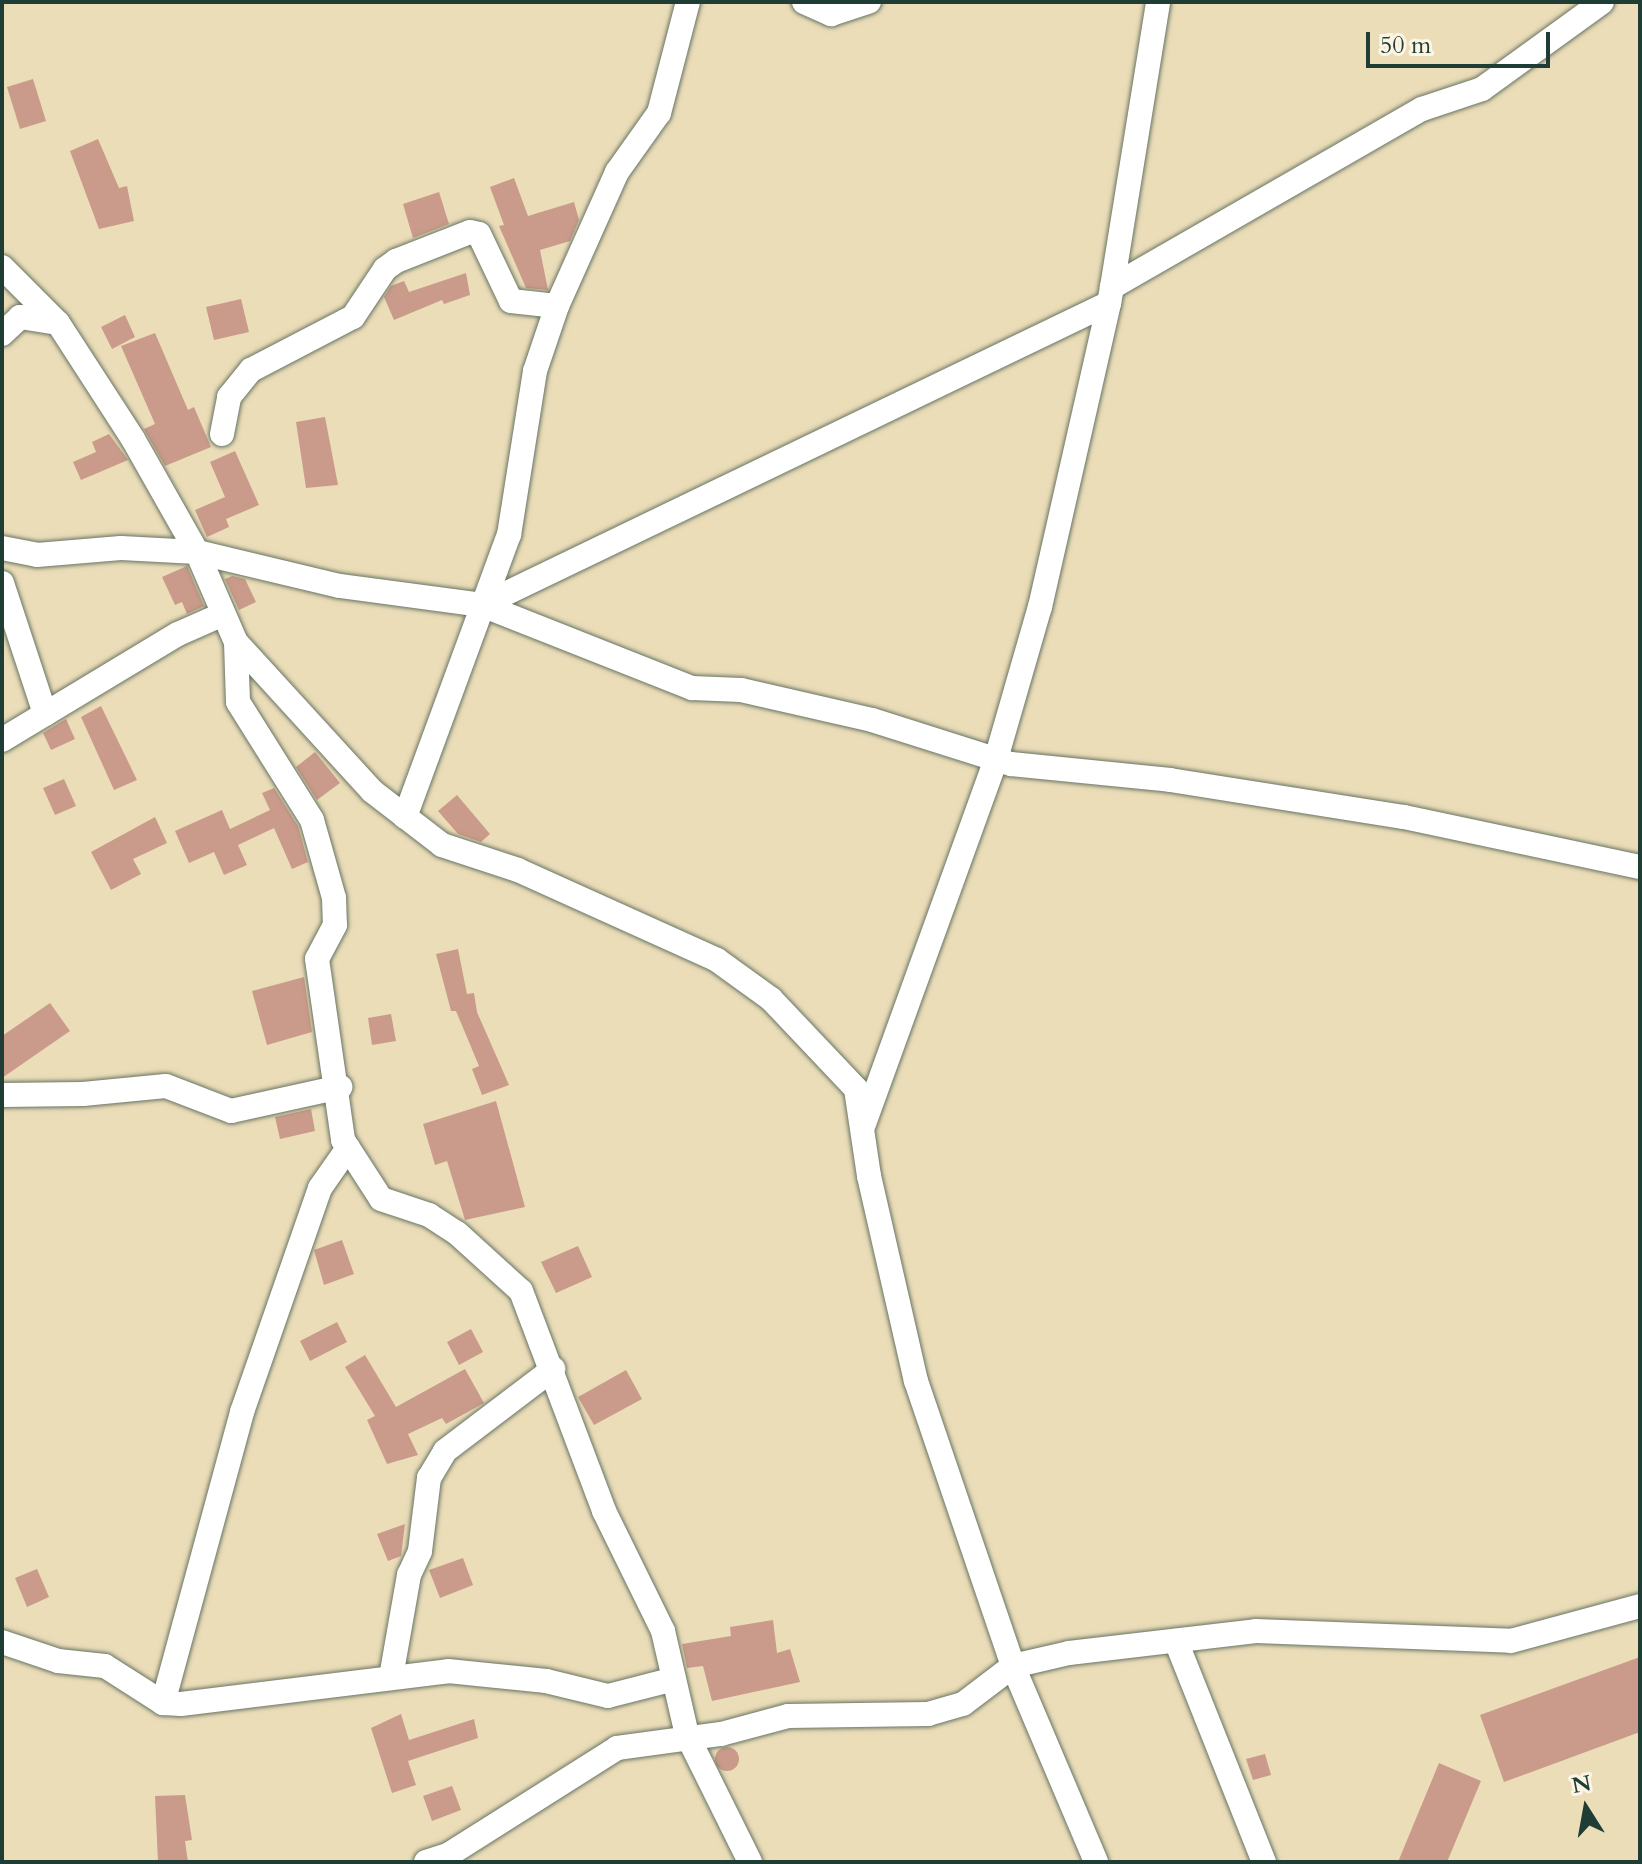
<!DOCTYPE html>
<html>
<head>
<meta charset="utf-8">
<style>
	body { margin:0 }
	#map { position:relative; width:1642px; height:1864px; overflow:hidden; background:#ecddb9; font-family:Cardo,serif }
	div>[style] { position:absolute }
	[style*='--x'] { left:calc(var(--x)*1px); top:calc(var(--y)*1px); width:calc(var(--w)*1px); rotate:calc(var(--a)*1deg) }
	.building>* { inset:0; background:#ca9b8a }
	.round { border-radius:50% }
	.roads { filter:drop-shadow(0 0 2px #677563) drop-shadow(0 0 2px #677563) }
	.minor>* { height:24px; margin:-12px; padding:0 12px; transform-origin:12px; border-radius:12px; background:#fff }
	span { translate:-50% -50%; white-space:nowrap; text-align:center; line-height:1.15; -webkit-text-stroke:8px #fcf5e5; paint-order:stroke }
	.frame { position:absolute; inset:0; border:4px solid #1f3d34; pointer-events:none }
	.north { position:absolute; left:1546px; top:1768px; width:80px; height:80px; -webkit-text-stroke:6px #fcf5e5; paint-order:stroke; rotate:349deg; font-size:22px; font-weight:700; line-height:32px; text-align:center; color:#1f3d34 }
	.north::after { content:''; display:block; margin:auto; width:28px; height:36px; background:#1f3d34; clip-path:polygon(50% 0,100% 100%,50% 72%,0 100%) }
	.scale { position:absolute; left:1366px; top:32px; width:184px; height:36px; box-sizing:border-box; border:4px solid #1f3d34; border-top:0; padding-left:10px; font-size:24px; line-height:28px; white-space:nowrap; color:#1f3d34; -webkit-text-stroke:6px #fcf5e5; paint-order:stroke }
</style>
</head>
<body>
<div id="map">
	<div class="building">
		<div style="clip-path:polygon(33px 79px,46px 121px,20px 129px,7px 87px)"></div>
		<div style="clip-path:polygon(98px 139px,119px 188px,127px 186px,134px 221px,99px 229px,70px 151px)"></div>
		<div style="clip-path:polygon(514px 178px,528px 216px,574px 202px,579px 220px,570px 241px,540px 250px,548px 290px,526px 288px,499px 226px,504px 225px,490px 187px)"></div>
		<div style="clip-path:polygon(439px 192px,449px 224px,413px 238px,403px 204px)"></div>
		<div style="clip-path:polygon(466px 273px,470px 295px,444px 304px,442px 300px,394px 320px,384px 297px,391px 286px,404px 281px,409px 292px)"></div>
		<div style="clip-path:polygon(241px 299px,249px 332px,214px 340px,206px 307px)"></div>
		<div style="clip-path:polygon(125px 315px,135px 337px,112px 349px,101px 327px)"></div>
		<div style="clip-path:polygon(155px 333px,188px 410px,194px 407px,211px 447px,165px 466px,144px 429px,155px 424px,121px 346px)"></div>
		<div style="clip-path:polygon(325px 417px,338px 485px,306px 488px,296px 422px)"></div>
		<div style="clip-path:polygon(109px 434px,128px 460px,81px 480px,73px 462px,96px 452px,92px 442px)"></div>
		<div style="clip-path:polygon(235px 451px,259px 505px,226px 519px,229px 527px,207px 537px,195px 510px,225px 497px,210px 462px)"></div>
		<div style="clip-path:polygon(187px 566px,204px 606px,187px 614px,182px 602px,175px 605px,162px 577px)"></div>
		<div style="clip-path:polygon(232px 576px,245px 579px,256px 602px,239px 610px,225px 579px)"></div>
		<div style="clip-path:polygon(101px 706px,137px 780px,114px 790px,81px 717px)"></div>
		<div style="clip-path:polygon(66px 719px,75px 739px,51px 750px,43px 733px)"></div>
		<div style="clip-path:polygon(315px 752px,340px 783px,317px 800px,296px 767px)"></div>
		<div style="clip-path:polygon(64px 779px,76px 806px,55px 815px,43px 788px)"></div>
		<div style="clip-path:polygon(274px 788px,298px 826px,308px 862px,292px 869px,274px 828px,238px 845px,247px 865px,224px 875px,214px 852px,189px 863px,175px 831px,222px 810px,230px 829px,270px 810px,262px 793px)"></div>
		<div style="clip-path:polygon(457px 795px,490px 834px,481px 842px,458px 834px,438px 811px)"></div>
		<div style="clip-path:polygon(155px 817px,167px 843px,133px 859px,141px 874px,111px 890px,91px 852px)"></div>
		<div style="clip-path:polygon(458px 949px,467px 994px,474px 993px,477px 1012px,509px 1085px,482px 1095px,472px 1069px,479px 1066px,456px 1011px,451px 1011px,436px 954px)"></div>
		<div style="clip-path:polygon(304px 977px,312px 1032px,267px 1045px,252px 991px)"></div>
		<div style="clip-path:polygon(50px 1003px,70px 1031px,2px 1078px,2px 1036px)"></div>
		<div style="clip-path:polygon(391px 1014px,396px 1041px,372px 1045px,368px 1018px)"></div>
		<div style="clip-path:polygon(496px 1101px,525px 1207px,465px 1220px,447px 1161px,435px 1165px,423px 1124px)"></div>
		<div style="clip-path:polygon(311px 1109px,315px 1131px,280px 1139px,275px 1117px)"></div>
		<div style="clip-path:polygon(342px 1240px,354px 1274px,324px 1285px,314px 1250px)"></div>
		<div style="clip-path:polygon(578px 1246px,592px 1277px,556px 1293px,541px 1262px)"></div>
		<div style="clip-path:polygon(337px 1322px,347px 1342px,310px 1361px,300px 1341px)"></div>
		<div style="clip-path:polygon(471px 1329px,483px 1352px,459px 1365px,447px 1342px)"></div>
		<div style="clip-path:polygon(365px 1355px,396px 1407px,465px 1369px,484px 1403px,446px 1424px,442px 1418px,408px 1434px,418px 1455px,387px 1464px,367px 1420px,375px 1416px,345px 1367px)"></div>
		<div style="clip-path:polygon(626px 1370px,642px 1399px,594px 1425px,578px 1397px)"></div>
		<div style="clip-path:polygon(405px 1524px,401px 1556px,388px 1561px,377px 1534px)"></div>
		<div style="clip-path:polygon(463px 1558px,473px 1585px,440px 1598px,429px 1570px)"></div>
		<div style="clip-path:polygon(37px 1569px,49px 1597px,27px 1607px,15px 1578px)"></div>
		<div style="clip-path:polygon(773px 1620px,777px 1653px,790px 1649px,800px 1682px,712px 1701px,703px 1666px,687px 1668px,682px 1644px,731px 1636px,730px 1627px)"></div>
		<div style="clip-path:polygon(1640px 1657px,1640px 1732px,1504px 1782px,1480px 1715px)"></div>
		<div style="clip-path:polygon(401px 1714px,409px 1740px,474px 1719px,478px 1738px,408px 1761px,416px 1785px,392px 1793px,371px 1728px)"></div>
		<div class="round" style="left:715px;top:1747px;width:24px;height:24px"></div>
		<div style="clip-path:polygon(1265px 1754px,1271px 1775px,1253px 1780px,1246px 1759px)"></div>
		<div style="clip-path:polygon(1439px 1763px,1481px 1781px,1447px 1862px,1398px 1862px)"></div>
		<div style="clip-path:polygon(452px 1786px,461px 1810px,432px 1821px,423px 1796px)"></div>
		<div style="clip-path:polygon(185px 1795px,192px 1840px,185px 1841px,188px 1862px,158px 1862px,155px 1796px)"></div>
	</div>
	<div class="roads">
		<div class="minor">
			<div style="--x:804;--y:2;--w:30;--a:24"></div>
			<div style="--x:831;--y:14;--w:40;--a:-18"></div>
			<div style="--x:2;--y:267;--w:79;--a:45"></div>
			<div style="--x:58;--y:323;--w:138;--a:57.1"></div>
			<div style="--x:133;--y:439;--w:130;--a:60.5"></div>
			<div style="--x:197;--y:552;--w:98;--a:66.6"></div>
			<div style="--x:236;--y:642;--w:202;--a:47.6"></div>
			<div style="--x:372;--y:791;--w:88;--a:37.6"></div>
			<div style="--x:442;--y:845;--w:80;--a:18.2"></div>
			<div style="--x:518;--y:870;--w:218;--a:24.3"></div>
			<div style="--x:717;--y:960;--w:67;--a:35.8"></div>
			<div style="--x:771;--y:999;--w:124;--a:46.6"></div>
			<div style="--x:856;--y:1089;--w:88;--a:81.5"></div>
			<div style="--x:869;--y:1176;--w:210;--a:77.1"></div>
			<div style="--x:916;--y:1381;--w:301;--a:71.2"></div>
			<div style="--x:1013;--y:1666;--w:213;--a:67"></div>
			<div style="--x:1112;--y:287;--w:289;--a:-80.8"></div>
			<div style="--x:2;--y:334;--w:25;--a:-43"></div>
			<div style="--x:20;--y:317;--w:38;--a:9"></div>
			<div style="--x:222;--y:434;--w:38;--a:-79"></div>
			<div style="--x:229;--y:397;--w:35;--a:-51"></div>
			<div style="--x:251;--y:370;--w:115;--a:-27.5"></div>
			<div style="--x:353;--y:317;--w:58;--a:-56.3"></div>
			<div style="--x:385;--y:269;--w:14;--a:-36"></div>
			<div style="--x:396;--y:261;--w:79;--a:-21.4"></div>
			<div style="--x:470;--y:232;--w:9;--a:13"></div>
			<div style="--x:479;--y:234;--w:74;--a:64.5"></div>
			<div style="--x:511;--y:301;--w:46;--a:6.2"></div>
			<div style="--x:2;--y:548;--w:36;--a:11"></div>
			<div style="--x:37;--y:555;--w:84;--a:-4.8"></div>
			<div style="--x:121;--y:548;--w:76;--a:3"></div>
			<div style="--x:197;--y:552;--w:147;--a:13.4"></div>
			<div style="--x:340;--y:586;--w:143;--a:7.6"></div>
			<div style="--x:482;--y:605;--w:226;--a:21.6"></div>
			<div style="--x:692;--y:688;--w:49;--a:2.3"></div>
			<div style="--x:741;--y:690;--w:134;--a:12.9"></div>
			<div style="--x:872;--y:720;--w:146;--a:17.6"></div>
			<div style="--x:1011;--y:764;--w:160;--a:5.7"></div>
			<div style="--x:1170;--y:780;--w:237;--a:9"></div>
			<div style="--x:1404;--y:817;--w:241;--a:12"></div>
			<div style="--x:2;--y:583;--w:138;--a:71.8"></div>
			<div style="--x:482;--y:605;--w:696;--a:-25.72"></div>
			<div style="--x:1109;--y:303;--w:16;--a:-79"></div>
			<div style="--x:1112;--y:287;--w:357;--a:-29.9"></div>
			<div style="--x:1422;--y:109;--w:63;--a:-18.4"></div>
			<div style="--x:1482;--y:89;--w:148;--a:-35.9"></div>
			<div style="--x:236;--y:642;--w:60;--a:88.1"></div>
			<div style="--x:238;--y:702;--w:139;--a:57.9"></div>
			<div style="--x:312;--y:820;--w:81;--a:74.2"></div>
			<div style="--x:334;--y:898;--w:27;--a:88"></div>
			<div style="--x:335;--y:925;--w:38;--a:118"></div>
			<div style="--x:317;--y:959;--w:183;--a:81.8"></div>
			<div style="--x:343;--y:1140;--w:70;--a:57.2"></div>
			<div style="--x:381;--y:1199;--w:51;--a:18.4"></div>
			<div style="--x:429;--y:1215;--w:33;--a:33"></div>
			<div style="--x:457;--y:1233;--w:86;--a:42.2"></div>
			<div style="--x:521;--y:1291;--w:235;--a:69.3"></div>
			<div style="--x:604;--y:1511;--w:134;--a:63.8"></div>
			<div style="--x:663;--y:1631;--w:107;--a:77"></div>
			<div style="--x:687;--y:1735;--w:142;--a:63.6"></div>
			<div style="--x:2;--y:740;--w:205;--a:-31.1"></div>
			<div style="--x:178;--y:634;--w:47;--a:-23.8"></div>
			<div style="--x:405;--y:817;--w:301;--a:-69.8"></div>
			<div style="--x:509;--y:535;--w:166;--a:-81"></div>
			<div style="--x:535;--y:371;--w:69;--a:-71.3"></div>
			<div style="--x:557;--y:306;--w:147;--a:-65.9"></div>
			<div style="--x:617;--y:172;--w:72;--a:-54.6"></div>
			<div style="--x:659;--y:113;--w:115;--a:-75.4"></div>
			<div style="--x:2;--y:1095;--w:81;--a:-0.7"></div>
			<div style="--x:83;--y:1094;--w:83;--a:-5.5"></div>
			<div style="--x:166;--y:1086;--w:70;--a:21"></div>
			<div style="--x:231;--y:1111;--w:112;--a:-12.4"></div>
			<div style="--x:864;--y:1124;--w:388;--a:-70.1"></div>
			<div style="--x:996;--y:759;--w:158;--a:-73.9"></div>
			<div style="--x:1040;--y:607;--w:312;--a:-77.2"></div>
			<div style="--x:1176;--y:1641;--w:238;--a:68.3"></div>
			<div style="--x:2;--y:1642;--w:59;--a:18.7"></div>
			<div style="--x:58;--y:1661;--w:47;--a:6.1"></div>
			<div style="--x:105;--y:1666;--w:69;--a:32.5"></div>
			<div style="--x:163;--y:1703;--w:18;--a:3"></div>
			<div style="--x:181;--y:1704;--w:269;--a:-7"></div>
			<div style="--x:448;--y:1671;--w:99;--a:5.8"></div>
			<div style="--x:546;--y:1681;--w:64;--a:13.6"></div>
			<div style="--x:608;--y:1696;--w:68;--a:-14.4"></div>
			<div style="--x:391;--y:1677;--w:104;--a:-80"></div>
			<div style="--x:409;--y:1575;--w:26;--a:-65"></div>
			<div style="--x:420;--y:1551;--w:74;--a:-83"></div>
			<div style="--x:429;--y:1478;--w:31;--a:-59"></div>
			<div style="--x:445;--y:1451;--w:136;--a:-37.2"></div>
			<div style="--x:163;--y:1703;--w:302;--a:-74.8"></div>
			<div style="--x:242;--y:1412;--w:237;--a:-70.8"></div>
			<div style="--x:320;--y:1188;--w:49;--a:-55"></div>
			<div style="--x:426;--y:1862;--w:23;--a:-18"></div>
			<div style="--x:448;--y:1855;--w:200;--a:-32.3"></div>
			<div style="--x:617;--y:1748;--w:105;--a:-7.7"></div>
			<div style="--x:721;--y:1734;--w:69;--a:-15"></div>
			<div style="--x:788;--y:1716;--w:140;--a:-0.8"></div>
			<div style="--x:928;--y:1714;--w:36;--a:-16"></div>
			<div style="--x:963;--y:1704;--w:63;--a:-37.2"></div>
			<div style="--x:1013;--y:1666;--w:57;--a:-13.1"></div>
			<div style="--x:1069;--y:1653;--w:188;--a:-6.7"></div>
			<div style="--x:1256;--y:1631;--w:255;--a:2.2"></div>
			<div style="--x:1511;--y:1641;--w:134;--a:-15.2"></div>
		</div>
	</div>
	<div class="frame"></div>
	<div class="north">N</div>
	<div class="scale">50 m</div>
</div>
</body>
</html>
